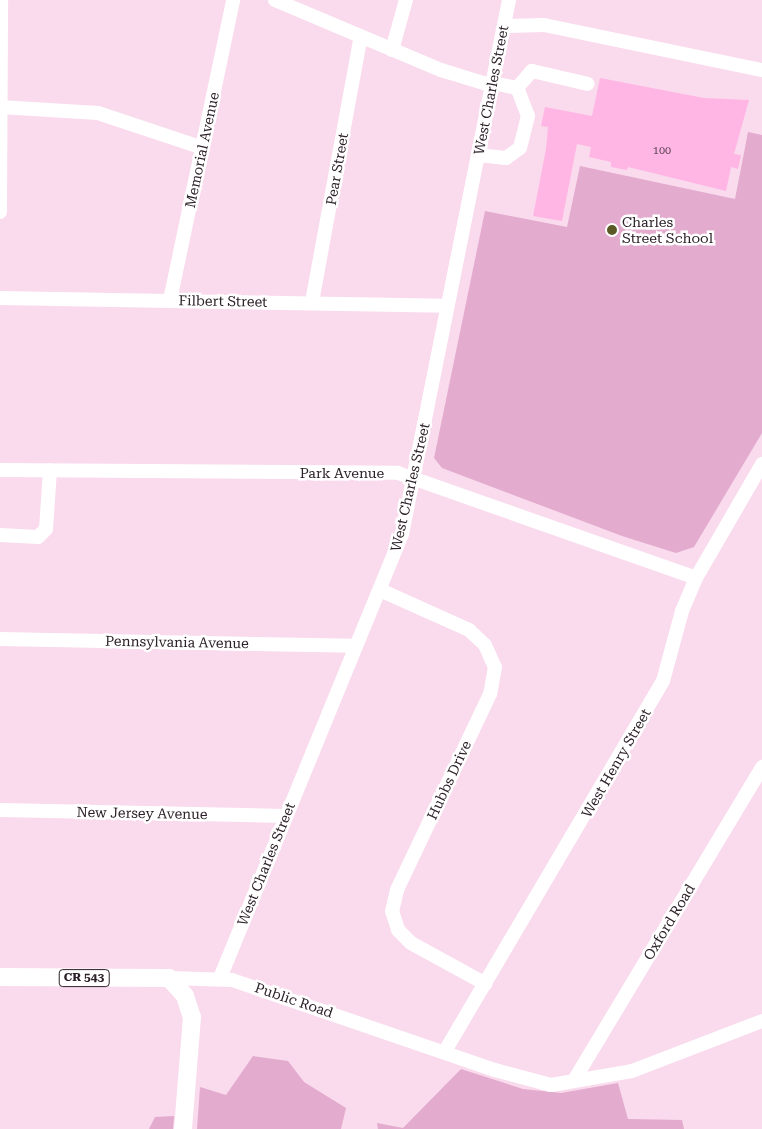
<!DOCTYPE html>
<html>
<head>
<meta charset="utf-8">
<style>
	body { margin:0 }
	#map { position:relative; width:762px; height:1129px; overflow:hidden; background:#fadaed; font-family:"Roboto Serif",serif }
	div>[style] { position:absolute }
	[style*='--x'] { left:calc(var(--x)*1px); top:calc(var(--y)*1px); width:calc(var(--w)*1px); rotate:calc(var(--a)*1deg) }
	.green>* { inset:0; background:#e3abce }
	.building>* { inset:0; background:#ffb6e4 }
	.minor>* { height:14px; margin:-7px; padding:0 7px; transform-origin:7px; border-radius:7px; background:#fff }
	.major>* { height:18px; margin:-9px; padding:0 9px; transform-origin:9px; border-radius:9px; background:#fff }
	.dots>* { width:14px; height:14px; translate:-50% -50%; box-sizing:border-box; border:2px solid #fff; border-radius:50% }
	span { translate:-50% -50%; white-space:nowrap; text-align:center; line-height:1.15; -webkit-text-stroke:5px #fff; paint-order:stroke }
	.number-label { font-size:11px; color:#614657 }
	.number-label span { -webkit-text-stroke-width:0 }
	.shield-label span { padding:1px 4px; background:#fff; border:1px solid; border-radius:4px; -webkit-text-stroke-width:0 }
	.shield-label { font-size:12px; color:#2c2128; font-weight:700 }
	.street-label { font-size:14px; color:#2c2128 }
	.poi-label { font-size:14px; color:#2c2128 }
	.left { translate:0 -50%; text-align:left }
</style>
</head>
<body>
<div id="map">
	<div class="green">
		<div style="clip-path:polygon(748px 132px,762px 135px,762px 433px,694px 547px,676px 553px,622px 536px,442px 468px,434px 458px,485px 211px,567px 227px,580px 166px,735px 199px)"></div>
		<div style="clip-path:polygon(253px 1056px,288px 1061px,304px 1082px,346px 1108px,341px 1129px,197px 1129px,200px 1087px,226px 1095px)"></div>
		<div style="clip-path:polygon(461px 1069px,523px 1089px,561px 1093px,618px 1083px,628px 1119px,682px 1120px,684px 1129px,378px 1129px,377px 1123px,403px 1128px)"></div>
		<div style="clip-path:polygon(174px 1116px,173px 1129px,149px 1129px,155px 1117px)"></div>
	</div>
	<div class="building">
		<div style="clip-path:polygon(600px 78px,704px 98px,749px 100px,734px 154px,741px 155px,738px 169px,731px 167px,726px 191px,628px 167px,627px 170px,611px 167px,611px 162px,589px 157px,591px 147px,577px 144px,562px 221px,533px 216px,546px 149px,548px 127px,541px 126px,545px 107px,592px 116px)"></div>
	</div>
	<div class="minor">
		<div style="--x:275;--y:0;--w:180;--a:22.9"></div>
		<div style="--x:441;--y:70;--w:54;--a:17.1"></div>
		<div style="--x:504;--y:26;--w:40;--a:-1.4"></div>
		<div style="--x:544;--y:25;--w:223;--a:11.7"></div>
		<div style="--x:392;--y:50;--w:52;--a:-74.4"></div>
		<div style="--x:493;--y:83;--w:25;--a:12"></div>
		<div style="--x:517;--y:88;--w:23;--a:-49"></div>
		<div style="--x:532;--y:71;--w:57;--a:13.1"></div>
		<div style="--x:0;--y:107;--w:98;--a:3.5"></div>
		<div style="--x:98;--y:113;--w:108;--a:18.4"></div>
		<div style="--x:478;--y:155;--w:28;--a:6"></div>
		<div style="--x:506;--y:158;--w:17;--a:-36"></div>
		<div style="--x:520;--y:148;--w:33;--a:-76"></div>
		<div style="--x:528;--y:116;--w:30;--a:-111"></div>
		<div style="--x:0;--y:212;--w:212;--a:-89.7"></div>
		<div style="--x:0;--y:298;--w:446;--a:1"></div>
		<div style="--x:170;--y:300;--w:307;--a:-78.1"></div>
		<div style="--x:312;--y:302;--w:270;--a:-79.6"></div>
		<div style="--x:0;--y:470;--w:398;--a:0.4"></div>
		<div style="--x:398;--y:473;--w:316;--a:19.4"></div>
		<div style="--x:0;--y:535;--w:38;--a:3"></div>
		<div style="--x:38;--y:537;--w:11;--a:-45"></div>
		<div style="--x:46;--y:529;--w:59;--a:-86.1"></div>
		<div style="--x:380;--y:590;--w:98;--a:24.2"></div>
		<div style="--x:469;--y:630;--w:22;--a:43"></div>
		<div style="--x:485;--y:645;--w:24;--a:66"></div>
		<div style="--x:495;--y:667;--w:27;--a:100"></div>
		<div style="--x:490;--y:694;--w:217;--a:115.4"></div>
		<div style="--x:397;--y:890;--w:22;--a:103"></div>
		<div style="--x:392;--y:911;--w:20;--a:72"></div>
		<div style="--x:398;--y:930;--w:18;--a:45"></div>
		<div style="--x:411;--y:943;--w:85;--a:28.7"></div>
		<div style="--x:0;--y:639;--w:355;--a:1.1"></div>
		<div style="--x:0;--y:810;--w:285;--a:1.2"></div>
		<div style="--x:169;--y:978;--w:63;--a:1.8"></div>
		<div style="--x:232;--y:980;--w:278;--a:18.9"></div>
		<div style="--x:495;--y:1070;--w:58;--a:15"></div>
		<div style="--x:551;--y:1085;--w:82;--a:-9.8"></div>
		<div style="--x:632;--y:1071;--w:139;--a:-21"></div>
		<div style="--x:220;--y:978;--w:480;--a:-67.7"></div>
		<div style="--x:402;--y:534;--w:545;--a:-78.67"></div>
		<div style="--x:445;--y:1051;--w:429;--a:-59.5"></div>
		<div style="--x:663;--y:681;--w:73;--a:-74.8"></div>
		<div style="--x:682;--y:611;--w:36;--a:-67"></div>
		<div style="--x:696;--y:578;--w:132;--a:-59.9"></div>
		<div style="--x:576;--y:1077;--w:362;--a:-59"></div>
	</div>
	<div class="major">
		<div style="--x:0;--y:977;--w:169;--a:0.3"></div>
		<div style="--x:169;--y:978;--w:24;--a:48"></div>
		<div style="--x:185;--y:996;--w:22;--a:72"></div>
		<div style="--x:192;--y:1017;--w:112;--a:94.6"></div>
	</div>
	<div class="dots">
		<div style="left:612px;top:230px;background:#5b5a27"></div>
	</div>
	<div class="number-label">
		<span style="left:662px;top:151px">100</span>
	</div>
	<div class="shield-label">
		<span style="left:84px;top:978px">CR 543</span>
	</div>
	<div class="street-label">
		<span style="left:491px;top:90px;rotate:-79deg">West Charles Street</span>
		<span style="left:202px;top:150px;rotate:-78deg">Memorial Avenue</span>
		<span style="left:337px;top:169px;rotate:-80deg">Pear Street</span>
		<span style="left:223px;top:301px;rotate:1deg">Filbert Street</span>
		<span style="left:342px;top:473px">Park Avenue</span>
		<span style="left:410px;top:487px;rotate:-77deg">West Charles Street</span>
		<span style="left:177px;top:642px;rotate:1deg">Pennsylvania Avenue</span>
		<span style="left:616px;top:763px;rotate:-60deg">West Henry Street</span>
		<span style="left:449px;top:780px;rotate:-65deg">Hubbs Drive</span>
		<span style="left:142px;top:813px;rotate:1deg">New Jersey Avenue</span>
		<span style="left:266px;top:864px;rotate:-68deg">West Charles Street</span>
		<span style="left:669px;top:922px;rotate:-59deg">Oxford Road</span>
		<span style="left:294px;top:1000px;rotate:19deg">Public Road</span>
	</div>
	<div class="poi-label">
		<span class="left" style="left:622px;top:230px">Charles<br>Street School</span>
	</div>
</div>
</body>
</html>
